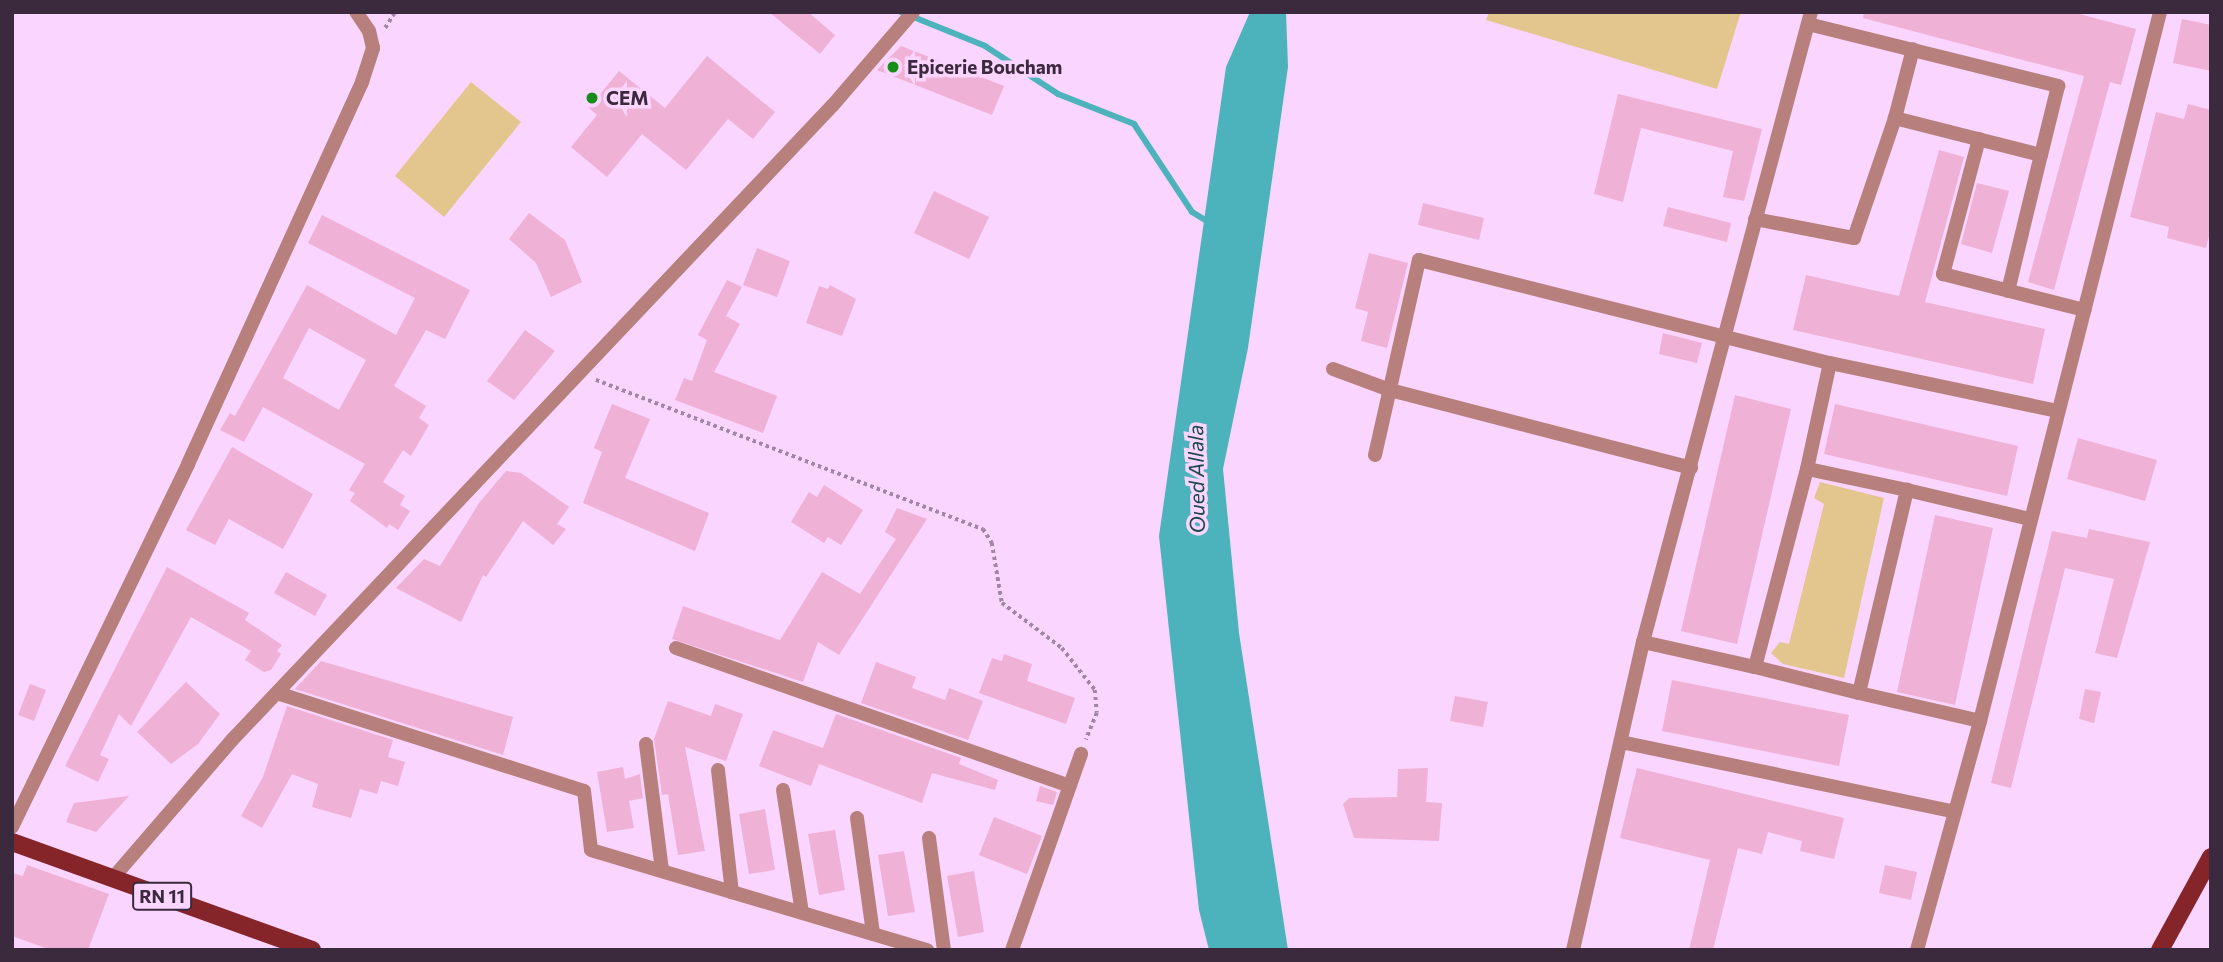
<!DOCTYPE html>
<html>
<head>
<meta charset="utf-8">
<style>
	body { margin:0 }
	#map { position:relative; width:2223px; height:962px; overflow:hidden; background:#fad5ff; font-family:Commissioner,sans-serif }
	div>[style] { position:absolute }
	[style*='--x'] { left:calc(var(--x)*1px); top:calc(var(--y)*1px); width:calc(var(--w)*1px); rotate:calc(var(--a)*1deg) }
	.green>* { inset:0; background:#e3c68e }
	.water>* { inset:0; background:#4cb2bb }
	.stream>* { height:6px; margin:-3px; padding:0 3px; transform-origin:3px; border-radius:3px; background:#4cb2bb }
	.building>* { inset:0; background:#efb1d6 }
	.path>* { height:3.5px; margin-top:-1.75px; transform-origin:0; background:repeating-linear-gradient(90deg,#a286a6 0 3.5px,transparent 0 7px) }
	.street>* { height:14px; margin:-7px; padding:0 7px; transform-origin:7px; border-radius:7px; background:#b7807c }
	.primary>* { height:18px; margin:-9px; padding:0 9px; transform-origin:9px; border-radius:9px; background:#862529 }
	.dots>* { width:19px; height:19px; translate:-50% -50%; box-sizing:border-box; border:4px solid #fad5ff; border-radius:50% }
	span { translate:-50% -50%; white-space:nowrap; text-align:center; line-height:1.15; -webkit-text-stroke:7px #fad5ff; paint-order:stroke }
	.shield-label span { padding:2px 5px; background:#fad5ff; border:2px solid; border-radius:5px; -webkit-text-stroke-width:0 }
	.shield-label { font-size:18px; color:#3b293d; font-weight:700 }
	.poi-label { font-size:19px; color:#3b293d; font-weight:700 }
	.left { translate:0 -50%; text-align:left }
	.water-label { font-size:21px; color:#1a484b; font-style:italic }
	.frame { position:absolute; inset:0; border:14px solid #3b293d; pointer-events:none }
</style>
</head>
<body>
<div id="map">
	<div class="green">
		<div style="clip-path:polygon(1489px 12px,1741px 12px,1717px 89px,1486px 20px)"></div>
		<div style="clip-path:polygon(471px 82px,521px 122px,444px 217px,395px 176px)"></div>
		<div style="clip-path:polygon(1820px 482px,1884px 498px,1844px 678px,1783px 664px,1771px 653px,1780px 642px,1789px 644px,1824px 504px,1814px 498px)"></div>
	</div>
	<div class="water">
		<div style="clip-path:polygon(1250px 12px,1286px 12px,1288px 67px,1248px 348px,1223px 469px,1239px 633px,1288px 950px,1209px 950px,1199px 910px,1159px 536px,1226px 67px)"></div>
	</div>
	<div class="stream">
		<div style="--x:901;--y:12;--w:91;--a:22"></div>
		<div style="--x:985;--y:46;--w:87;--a:33.3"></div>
		<div style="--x:1058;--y:94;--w:82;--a:21.5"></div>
		<div style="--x:1134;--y:124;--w:105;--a:56.6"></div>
		<div style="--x:1192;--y:212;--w:21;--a:31"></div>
	</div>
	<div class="building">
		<div style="clip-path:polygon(769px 12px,808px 12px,835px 35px,820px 54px)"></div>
		<div style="clip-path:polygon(1864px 12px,2072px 12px,2136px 29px,2121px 85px,2110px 82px,2054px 290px,2028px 282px,2084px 76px,1863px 18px)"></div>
		<div style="clip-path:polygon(2182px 19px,2211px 25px,2211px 71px,2173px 63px)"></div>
		<div style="clip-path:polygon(901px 46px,1004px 86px,992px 115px,877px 70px)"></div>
		<div style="clip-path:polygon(707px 56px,775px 112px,753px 139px,728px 119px,686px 170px,642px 134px,607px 177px,571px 147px,597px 115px,589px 108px,619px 71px,665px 108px)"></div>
		<div style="clip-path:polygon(1618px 94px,1762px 129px,1744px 201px,1723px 197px,1733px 151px,1641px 128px,1623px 202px,1594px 194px)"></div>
		<div style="clip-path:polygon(2188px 104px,2211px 110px,2211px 228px,2206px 248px,2167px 238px,2169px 227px,2130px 217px,2156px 112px,2184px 119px)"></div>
		<div style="clip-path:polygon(1939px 150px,1964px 157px,1925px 302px,2045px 329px,2033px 384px,1793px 330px,1806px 275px,1899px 296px)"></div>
		<div style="clip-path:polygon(1977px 183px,2009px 191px,1992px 253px,1961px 244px)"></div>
		<div style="clip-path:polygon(934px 191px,989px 217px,969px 259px,914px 233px)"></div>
		<div style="clip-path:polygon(1423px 203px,1484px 218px,1479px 240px,1418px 225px)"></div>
		<div style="clip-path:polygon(1668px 207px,1731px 223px,1727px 242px,1663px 226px)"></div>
		<div style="clip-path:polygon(529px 213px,565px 240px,582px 282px,551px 297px,536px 263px,509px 239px)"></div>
		<div style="clip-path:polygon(evenodd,322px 215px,470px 290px,445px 339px,426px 330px,394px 386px,426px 406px,419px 418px,429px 425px,411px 456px,403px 450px,383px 482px,405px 496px,400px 505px,410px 511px,398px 530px,389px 524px,387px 528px,350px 501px,355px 493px,349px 490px,365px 464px,263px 407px,244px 442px,220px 430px,230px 413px,235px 416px,307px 285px,396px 335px,415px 298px,308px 243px,322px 215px,309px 328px,366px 360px,339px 410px,283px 378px,309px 328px)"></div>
		<div style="clip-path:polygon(757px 248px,790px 261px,777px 297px,743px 285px)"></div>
		<div style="clip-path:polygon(1369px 253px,1408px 263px,1387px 348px,1361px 341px,1368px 312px,1355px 308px)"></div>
		<div style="clip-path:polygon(727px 280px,742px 287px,726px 316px,740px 324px,714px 372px,777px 396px,763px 433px,675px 400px,684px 378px,692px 381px,707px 340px,698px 335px)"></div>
		<div style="clip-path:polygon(830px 285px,856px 299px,842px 336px,806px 323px,819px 286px,828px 289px)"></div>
		<div style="clip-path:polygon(525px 330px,555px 351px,514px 400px,487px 381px)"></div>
		<div style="clip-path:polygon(1663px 333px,1702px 343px,1697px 363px,1659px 354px)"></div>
		<div style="clip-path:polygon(1735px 395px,1791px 409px,1737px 644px,1681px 631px)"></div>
		<div style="clip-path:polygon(612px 404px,650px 419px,625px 478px,709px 513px,695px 551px,583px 503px,602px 452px,594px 448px)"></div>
		<div style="clip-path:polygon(1835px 404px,2018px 446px,2007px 496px,1824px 454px)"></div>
		<div style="clip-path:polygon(2078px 438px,2157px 460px,2145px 501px,2067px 479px)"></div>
		<div style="clip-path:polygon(232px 447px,313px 494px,283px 549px,229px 519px,215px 545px,186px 530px)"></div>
		<div style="clip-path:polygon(506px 471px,521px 473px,569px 507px,557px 524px,566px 529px,553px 545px,523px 521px,486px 577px,483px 575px,461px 622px,396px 588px,424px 559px,440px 566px,479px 503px)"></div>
		<div style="clip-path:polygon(824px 485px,863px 510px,841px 545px,828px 537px,824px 543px,791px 522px,809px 492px,817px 497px)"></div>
		<div style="clip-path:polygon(897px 508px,927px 519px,839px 655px,818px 642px,803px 682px,672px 639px,683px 606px,780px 640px,822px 572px,860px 594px,896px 539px,885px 532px)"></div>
		<div style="clip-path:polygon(1935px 515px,1993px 528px,1955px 705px,1897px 692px)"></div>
		<div style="clip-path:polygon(2089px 529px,2150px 542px,2117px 658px,2095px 653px,2114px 579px,2065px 568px,2011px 788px,1991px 783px,2052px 531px,2087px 538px)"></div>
		<div style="clip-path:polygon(167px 567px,249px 613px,245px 620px,282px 645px,277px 651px,281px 654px,271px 670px,264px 672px,245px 660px,251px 651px,191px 617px,131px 726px,119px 714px,100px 755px,109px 759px,98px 782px,65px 766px)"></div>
		<div style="clip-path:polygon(286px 572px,327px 595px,315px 616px,274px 593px)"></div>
		<div style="clip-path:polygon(1004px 654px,1032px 664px,1027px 681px,1075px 698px,1066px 724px,979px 693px,992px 658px,1002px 661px)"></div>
		<div style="clip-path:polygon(321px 661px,513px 717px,503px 755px,295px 689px)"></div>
		<div style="clip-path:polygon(876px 662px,916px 677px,912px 688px,945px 700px,949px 688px,983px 701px,968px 740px,861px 703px)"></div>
		<div style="clip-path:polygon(1672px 680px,1849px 715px,1839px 766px,1662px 731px)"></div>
		<div style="clip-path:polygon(186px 682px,220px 714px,198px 744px,171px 764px,137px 732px)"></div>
		<div style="clip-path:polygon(30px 684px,46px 690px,34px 721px,18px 715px)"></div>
		<div style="clip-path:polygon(2085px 689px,2101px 692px,2094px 723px,2079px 719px)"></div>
		<div style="clip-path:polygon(1455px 696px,1488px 702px,1483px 727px,1450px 721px)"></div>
		<div style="clip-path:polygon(668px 701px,711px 716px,715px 704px,743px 714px,726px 761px,685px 747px,705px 851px,678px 855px,668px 794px,662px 795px,654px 739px)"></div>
		<div style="clip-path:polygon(287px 706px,393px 740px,388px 757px,405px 762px,398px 786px,381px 781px,377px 794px,360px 789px,351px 818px,312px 807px,318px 784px,292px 774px,262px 828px,241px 816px,263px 777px)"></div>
		<div style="clip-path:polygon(836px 714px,961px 758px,959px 764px,998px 780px,995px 790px,932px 773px,922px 803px,819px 764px,811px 786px,759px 766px,773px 730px,823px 748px)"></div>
		<div style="clip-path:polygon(623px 767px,625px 779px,640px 774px,643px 798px,629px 801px,634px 828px,607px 832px,597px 772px)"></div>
		<div style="clip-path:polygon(1428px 768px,1426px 802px,1442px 803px,1439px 841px,1354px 838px,1343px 804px,1349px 798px,1397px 797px,1398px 769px)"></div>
		<div style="clip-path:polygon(1637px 768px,1844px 818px,1834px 859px,1800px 851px,1802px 841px,1768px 832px,1762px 854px,1738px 848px,1713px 950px,1689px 950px,1710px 860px,1620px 838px)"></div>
		<div style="clip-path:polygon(1040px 786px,1057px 792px,1053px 805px,1036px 801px)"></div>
		<div style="clip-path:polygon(129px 796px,96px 832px,66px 822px,74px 803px)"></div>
		<div style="clip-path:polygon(765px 809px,775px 870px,749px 874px,739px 814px)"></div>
		<div style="clip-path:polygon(994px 817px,1042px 836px,1027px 874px,979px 855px)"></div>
		<div style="clip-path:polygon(835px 830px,845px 890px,819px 895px,808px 834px)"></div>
		<div style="clip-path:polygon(904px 851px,915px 912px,888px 916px,878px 855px)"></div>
		<div style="clip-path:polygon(27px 865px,109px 894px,88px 950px,51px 950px,12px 936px,12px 873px,23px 876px)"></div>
		<div style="clip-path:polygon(1885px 865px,1917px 872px,1911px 900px,1879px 893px)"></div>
		<div style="clip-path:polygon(974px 871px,984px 932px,958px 937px,947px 876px)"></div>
	</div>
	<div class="path">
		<div style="--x:385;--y:28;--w:19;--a:-58"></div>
		<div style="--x:596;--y:380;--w:415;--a:21.1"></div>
		<div style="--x:983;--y:529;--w:17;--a:57"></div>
		<div style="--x:992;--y:543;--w:61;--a:80.5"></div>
		<div style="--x:1002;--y:603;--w:75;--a:36.9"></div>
		<div style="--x:1062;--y:648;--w:53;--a:51.8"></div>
		<div style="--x:1095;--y:690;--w:23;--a:85"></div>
		<div style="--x:1097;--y:713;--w:29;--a:112"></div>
	</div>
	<div class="street">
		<div style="--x:1808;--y:24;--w:258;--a:13.9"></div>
		<div style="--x:2058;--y:86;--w:71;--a:103.8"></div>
		<div style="--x:2041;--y:155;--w:151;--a:-165.8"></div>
		<div style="--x:1979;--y:139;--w:140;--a:104.9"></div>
		<div style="--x:1943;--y:274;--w:146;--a:14.3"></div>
		<div style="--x:1755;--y:219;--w:101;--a:10.9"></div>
		<div style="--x:1854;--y:238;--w:127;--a:-71.1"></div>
		<div style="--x:1895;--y:118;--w:71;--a:-75.4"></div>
		<div style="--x:2008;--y:291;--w:140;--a:-76.4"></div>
		<div style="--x:1333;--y:369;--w:61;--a:20.2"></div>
		<div style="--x:1390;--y:390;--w:311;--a:14.5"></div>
		<div style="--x:1375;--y:455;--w:200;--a:-77.3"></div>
		<div style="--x:1419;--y:260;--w:424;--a:14.1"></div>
		<div style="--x:1907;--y:490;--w:126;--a:13.3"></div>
		<div style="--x:1643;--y:642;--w:115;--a:12.6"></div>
		<div style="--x:1755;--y:667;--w:205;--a:-75.3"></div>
		<div style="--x:1807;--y:469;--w:108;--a:-77.8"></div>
		<div style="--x:1830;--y:363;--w:233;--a:11.9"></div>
		<div style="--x:676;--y:648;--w:417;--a:19.3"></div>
		<div style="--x:1755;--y:667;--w:107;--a:14"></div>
		<div style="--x:1859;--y:693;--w:209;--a:-76.7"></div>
		<div style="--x:1907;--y:490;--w:102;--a:-168.1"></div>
		<div style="--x:277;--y:693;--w:322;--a:17.7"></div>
		<div style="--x:584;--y:791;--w:59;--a:83.2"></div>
		<div style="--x:591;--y:850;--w:351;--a:16.6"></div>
		<div style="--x:1859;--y:693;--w:124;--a:13"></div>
		<div style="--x:1621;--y:742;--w:341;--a:11.8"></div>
		<div style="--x:646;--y:744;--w:128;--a:82.8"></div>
		<div style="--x:718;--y:770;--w:123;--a:83.5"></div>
		<div style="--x:783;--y:790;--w:124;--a:81.2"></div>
		<div style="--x:857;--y:818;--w:117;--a:82.1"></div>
		<div style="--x:12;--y:827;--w:403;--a:-64.1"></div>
		<div style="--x:188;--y:464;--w:420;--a:-65.5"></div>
		<div style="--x:362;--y:82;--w:36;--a:-72"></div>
		<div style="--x:373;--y:48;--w:17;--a:-103"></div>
		<div style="--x:369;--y:31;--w:23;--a:-124"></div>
		<div style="--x:929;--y:838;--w:113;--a:82.4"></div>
		<div style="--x:112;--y:879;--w:184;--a:-49.2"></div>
		<div style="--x:232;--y:740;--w:874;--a:-46.58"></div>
		<div style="--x:833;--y:105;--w:123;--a:-49.3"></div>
		<div style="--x:1012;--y:950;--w:208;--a:-70.6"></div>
		<div style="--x:1573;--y:950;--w:316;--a:-77.2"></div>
		<div style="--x:1643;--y:642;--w:652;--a:-75.07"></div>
		<div style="--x:1917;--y:950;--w:238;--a:-74.6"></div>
		<div style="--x:1980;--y:721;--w:731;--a:-75.75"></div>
	</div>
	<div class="primary">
		<div style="--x:12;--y:842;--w:319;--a:19.8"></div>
		<div style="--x:2160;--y:950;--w:106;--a:-61.3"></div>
	</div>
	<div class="dots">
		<div style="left:893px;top:67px;background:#168d16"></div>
		<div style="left:592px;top:98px;background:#168d16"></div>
	</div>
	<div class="shield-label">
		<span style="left:162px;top:896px">RN 11</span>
	</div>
	<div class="poi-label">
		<span class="left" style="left:907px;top:67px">Epicerie Boucham</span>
		<span class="left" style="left:606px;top:98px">CEM</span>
	</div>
	<div class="water-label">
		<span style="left:1196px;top:479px;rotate:-91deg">Oued Allala</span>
	</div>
	<div class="frame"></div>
</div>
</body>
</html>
